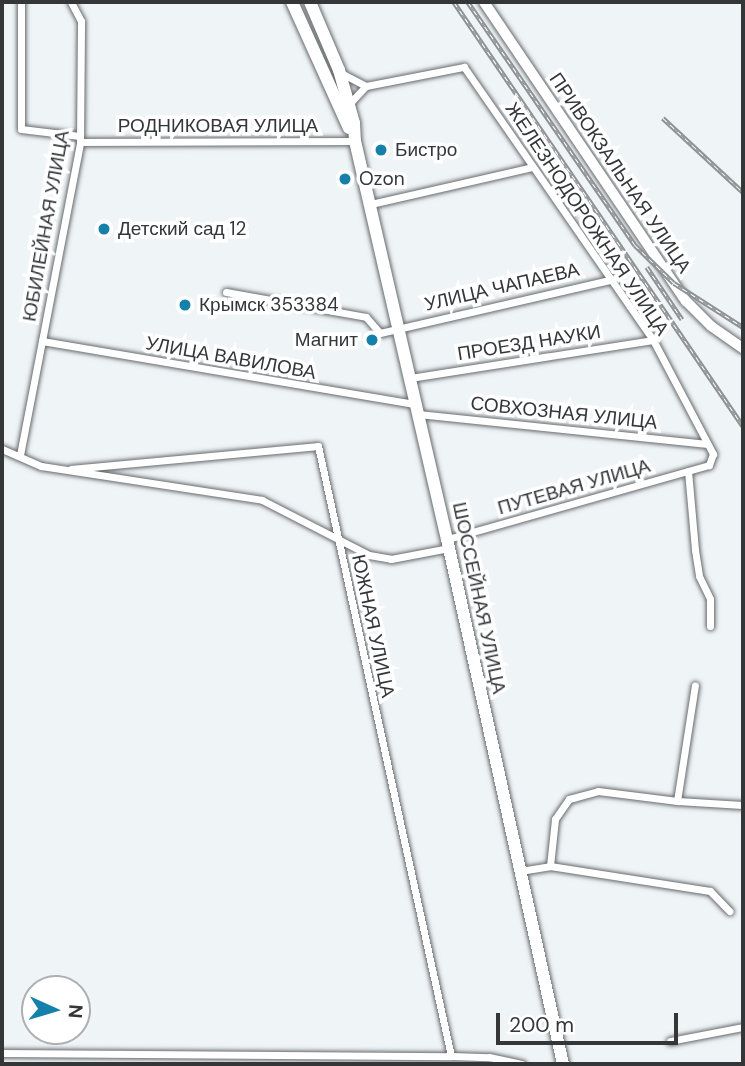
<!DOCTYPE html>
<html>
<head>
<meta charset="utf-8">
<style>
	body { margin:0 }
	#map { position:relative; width:745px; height:1066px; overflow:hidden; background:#eff4f7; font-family:"DM Sans",sans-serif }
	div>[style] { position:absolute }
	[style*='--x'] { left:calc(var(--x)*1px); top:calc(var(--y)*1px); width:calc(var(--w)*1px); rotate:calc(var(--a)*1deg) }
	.roads { filter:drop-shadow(0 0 2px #676b6d) drop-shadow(0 0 2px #676b6d) }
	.minor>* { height:7px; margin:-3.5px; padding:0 3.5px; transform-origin:3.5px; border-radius:3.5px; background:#fff }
	.secondary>* { height:10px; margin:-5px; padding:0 5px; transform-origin:5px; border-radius:5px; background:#fff }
	.trunk>* { height:12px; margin:-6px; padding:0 6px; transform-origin:6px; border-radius:6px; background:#fff }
	.rail>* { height:4.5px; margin-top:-2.25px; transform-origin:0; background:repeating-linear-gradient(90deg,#fff 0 5px,#8f9294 0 10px); box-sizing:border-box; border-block:2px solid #8f9294 }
	.dots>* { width:19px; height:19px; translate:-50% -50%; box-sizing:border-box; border:4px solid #fff; border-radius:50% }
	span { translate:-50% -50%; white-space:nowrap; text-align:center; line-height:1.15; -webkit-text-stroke:7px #fff; paint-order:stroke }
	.street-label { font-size:19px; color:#343638 }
	.poi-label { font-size:19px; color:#343638 }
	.left { translate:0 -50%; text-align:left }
	.right { translate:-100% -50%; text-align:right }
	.frame { position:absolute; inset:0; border:4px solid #343638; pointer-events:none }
	.north { position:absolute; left:21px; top:975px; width:70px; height:70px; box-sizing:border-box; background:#fff; border:2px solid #aeafaf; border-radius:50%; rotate:94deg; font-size:19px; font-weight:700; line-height:28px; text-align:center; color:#343638 }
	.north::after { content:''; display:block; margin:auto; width:24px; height:32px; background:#1580a9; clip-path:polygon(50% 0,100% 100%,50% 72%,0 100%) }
	.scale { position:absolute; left:496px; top:1013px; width:182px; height:32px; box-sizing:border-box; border:4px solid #343638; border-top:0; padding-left:9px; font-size:21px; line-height:24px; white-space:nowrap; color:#343638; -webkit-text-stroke:5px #fff; paint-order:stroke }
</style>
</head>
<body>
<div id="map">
	<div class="roads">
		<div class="minor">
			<div style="--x:21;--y:2;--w:127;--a:90"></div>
			<div style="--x:21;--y:129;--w:59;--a:6.8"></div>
			<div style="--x:343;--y:74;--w:26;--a:28"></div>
			<div style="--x:350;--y:103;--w:23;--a:-47"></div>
			<div style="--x:366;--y:86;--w:100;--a:-11"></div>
			<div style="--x:464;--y:67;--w:332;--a:55.3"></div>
			<div style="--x:653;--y:340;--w:129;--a:62.2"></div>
			<div style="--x:713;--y:454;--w:12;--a:110"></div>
			<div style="--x:709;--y:465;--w:272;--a:164.2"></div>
			<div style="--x:80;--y:142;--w:275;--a:-0.2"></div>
			<div style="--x:371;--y:204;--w:165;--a:-12.9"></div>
			<div style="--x:226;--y:292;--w:142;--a:10.1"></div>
			<div style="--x:366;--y:317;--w:21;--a:49"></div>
			<div style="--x:380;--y:333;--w:239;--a:-13"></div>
			<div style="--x:42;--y:341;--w:379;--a:9.6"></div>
			<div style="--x:410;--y:378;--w:246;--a:-8.9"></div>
			<div style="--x:418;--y:414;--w:291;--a:5.9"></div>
			<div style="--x:2;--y:449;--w:43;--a:23.6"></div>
			<div style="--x:41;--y:466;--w:224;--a:8.7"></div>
			<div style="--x:262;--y:500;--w:120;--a:27.2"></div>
			<div style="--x:369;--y:555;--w:22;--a:10"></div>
			<div style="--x:391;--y:559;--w:59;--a:-10.7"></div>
			<div style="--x:20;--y:455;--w:319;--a:-79.1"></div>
			<div style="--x:80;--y:142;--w:121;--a:-89.5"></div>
			<div style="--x:81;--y:21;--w:21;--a:-118"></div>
			<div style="--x:71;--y:469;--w:248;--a:-5.3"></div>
			<div style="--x:318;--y:446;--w:624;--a:77.7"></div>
			<div style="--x:688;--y:471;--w:79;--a:84.9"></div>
			<div style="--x:695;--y:550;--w:26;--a:81"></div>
			<div style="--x:699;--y:576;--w:25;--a:64"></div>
			<div style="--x:710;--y:599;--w:27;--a:90"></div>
			<div style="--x:677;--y:801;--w:66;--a:3.5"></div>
			<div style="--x:550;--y:866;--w:47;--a:-83.9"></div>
			<div style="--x:555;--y:819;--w:24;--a:-55"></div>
			<div style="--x:569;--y:799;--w:30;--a:-15"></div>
			<div style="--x:598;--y:791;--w:80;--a:7.2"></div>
			<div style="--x:677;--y:801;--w:117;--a:-81.2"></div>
			<div style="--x:520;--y:871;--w:30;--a:-9"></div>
			<div style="--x:550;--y:866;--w:162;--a:8.9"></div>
			<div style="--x:710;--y:891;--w:28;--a:46"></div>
			<div style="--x:670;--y:1041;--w:74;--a:-10.9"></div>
			<div style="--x:2;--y:1053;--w:449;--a:0.4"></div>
			<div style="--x:451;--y:1056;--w:38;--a:2"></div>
			<div style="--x:489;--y:1057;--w:34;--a:12"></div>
		</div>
		<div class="secondary">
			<div style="--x:484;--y:2;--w:361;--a:56"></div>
			<div style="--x:686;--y:301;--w:35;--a:45"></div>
			<div style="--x:711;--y:326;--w:39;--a:35"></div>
		</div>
		<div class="trunk">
			<div style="--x:292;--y:2;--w:138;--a:65.7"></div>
			<div style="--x:310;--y:2;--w:74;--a:66.9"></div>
			<div style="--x:339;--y:70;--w:55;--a:74.2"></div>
			<div style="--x:354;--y:123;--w:18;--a:87"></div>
			<div style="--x:355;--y:141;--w:408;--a:77"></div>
			<div style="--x:447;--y:539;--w:538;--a:77.54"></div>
		</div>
	</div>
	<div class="rail">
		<div style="--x:454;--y:2;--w:513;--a:55.72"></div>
		<div style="--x:468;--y:2;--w:295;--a:55.5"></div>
		<div style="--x:635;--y:245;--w:54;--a:44.3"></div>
		<div style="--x:674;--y:283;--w:82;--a:32.5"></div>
		<div style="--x:663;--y:118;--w:109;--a:42.8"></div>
		<div style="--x:647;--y:267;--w:63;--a:56.1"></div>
	</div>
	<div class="dots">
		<div style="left:381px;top:150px;background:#1580a9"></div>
		<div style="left:345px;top:179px;background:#1580a9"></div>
		<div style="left:104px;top:229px;background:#1580a9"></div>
		<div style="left:185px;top:305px;background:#1580a9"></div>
		<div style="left:372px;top:340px;background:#1580a9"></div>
	</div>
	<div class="street-label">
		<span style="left:218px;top:126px">РОДНИКОВАЯ УЛИЦА</span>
		<span style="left:620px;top:173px;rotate:56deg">ПРИВОКЗАЛЬНАЯ УЛИЦА</span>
		<span style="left:587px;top:219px;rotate:56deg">ЖЕЛЕЗНОДОРОЖНАЯ УЛИЦА</span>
		<span style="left:46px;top:226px;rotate:-80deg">ЮБИЛЕЙНАЯ УЛИЦА</span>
		<span style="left:502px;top:287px;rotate:-13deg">УЛИЦА ЧАПАЕВА</span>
		<span style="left:529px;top:343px;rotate:-9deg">ПРОЕЗД НАУКИ</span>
		<span style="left:231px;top:358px;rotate:10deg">УЛИЦА ВАВИЛОВА</span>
		<span style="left:564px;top:413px;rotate:6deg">СОВХОЗНАЯ УЛИЦА</span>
		<span style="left:574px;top:487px;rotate:-16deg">ПУТЕВАЯ УЛИЦА</span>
		<span style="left:479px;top:598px;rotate:78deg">ШОССЕЙНАЯ УЛИЦА</span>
		<span style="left:373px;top:626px;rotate:78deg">ЮЖНАЯ УЛИЦА</span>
	</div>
	<div class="poi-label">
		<span class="left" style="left:395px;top:150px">Бистро</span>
		<span class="left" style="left:359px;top:179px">Ozon</span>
		<span class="left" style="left:118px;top:229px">Детский сад 12</span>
		<span class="left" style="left:199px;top:305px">Крымск 353384</span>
		<span class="right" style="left:358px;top:340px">Магнит</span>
	</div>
	<div class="frame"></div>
	<div class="north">N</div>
	<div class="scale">200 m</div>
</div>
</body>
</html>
